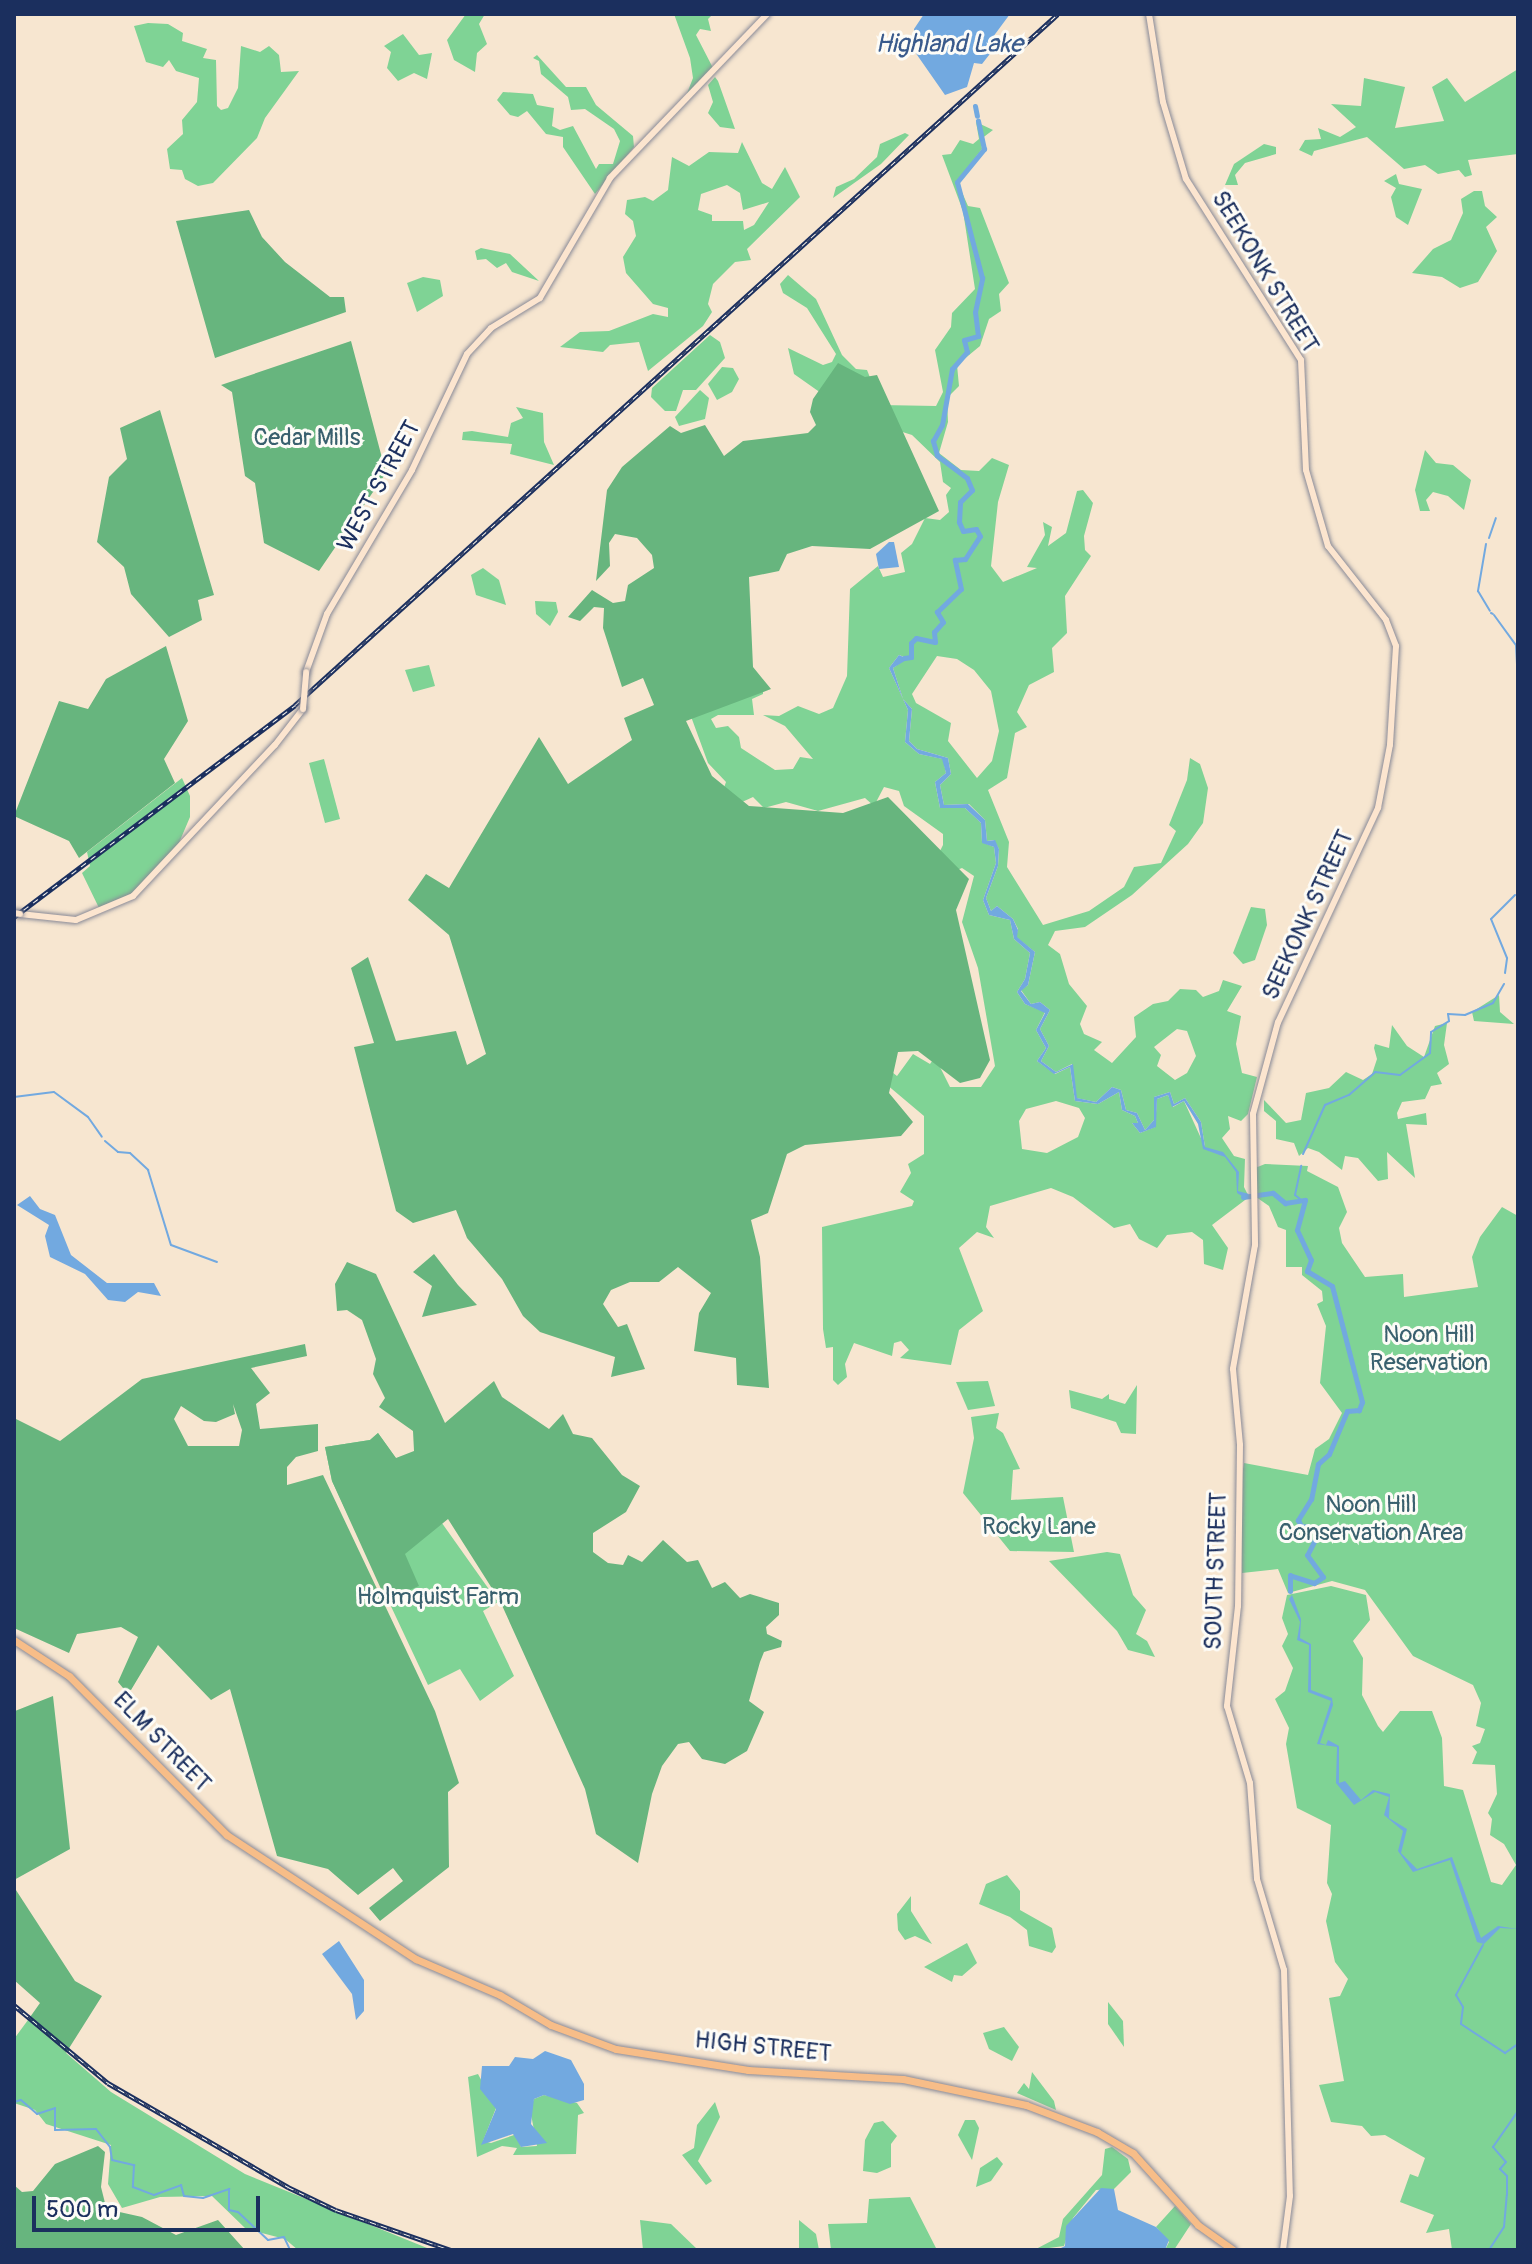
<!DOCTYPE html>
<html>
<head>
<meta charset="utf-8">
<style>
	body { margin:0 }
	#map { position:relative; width:1532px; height:2264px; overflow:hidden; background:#f7e6d0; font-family:Pangolin,sans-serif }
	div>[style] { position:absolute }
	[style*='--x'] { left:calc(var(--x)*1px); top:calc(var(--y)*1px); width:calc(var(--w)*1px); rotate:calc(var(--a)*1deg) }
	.green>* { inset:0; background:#7fd395 }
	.forest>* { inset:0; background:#67b57e }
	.water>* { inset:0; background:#72a9e0 }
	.stream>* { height:2px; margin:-1px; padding:0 1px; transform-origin:1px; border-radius:1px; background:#72a9e0 }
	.river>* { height:5px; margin:-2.5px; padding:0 2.5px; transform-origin:2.5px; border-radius:2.5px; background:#72a9e0 }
	.roads { filter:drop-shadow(0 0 2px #898a97) drop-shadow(0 0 2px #898a97) }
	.secondary>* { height:6px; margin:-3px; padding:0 3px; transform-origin:3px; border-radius:3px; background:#fce5cf }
	.primary>* { height:7px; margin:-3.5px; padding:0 3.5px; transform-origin:3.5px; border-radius:3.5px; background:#f7bd88 }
	.rail>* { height:5px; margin-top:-2.5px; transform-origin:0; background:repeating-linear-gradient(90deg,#fdfcf7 0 6px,#1b2f5e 0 12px); box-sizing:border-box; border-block:2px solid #1b2f5e }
	.bridges { filter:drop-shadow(0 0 2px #898a97) drop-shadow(0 0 2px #898a97) }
	.secondary-bridge>* { height:6px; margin:-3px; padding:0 3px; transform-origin:3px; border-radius:3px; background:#fce5cf }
	span { translate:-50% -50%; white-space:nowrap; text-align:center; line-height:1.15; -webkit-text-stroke:6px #fdfcf7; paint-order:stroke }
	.street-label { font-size:24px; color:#1b2f5e }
	.park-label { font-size:24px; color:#39606e }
	.water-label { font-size:26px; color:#395a8c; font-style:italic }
	.frame { position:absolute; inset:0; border:16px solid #1b2f5e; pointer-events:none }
	.scale { position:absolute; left:32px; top:2196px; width:228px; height:36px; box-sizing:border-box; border:4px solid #1b2f5e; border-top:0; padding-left:10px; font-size:24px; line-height:28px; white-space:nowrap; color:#1b2f5e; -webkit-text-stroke:6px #fdfcf7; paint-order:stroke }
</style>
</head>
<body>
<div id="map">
	<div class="green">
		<div style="clip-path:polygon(466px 14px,485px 14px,479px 24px,487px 44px,477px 53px,475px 72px,454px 60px,447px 40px)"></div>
		<div style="clip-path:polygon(674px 14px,713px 14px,708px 19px,711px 31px,700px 29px,696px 35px,713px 68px,686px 96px,693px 78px,690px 58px)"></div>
		<div style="clip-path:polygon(148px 23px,168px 24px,183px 33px,182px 41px,207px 49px,203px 58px,216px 60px,217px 106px,221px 110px,228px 108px,238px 88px,241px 46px,260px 52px,269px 46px,279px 55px,281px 72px,299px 71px,265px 118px,257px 138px,213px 183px,198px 186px,185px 179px,182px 170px,170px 169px,167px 149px,183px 134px,182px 120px,197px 102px,199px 78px,176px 71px,169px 60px,163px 67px,146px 62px,134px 26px)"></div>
		<div style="clip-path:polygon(403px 34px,419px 55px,432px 53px,427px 79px,414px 73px,398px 81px,387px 68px,391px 52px,384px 46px)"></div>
		<div style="clip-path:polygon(537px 55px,566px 87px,586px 87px,596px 105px,633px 136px,634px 147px,595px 194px,563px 147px,563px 137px,546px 134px,527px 111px,518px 117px,510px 115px,497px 100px,503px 92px,533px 94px,537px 105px,554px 108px,552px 126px,560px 130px,573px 126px,596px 169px,599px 164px,613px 164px,620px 141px,614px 129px,585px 109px,571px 110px,568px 97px,541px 74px,539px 61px,533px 58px)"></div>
		<div style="clip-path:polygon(1518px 69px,1518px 154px,1468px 160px,1472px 175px,1465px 177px,1459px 170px,1438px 174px,1425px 165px,1404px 169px,1367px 137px,1314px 151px,1312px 156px,1299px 150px,1305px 140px,1321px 139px,1318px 128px,1340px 137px,1356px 127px,1331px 104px,1361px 106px,1364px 78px,1405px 87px,1395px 128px,1444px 121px,1432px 87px,1447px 78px,1465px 102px)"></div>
		<div style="clip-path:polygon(715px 77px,718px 81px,735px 129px,720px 127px,708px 113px,713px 102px,708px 85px)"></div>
		<div style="clip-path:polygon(evenodd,976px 122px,993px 130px,981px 139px,982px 149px,957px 181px,968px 206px,980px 208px,1009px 283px,999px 294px,1001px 311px,989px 319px,980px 346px,957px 365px,959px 386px,947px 398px,948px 422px,939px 453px,961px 470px,979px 471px,992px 458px,1009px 465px,998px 502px,991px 566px,1003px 582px,1037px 568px,1027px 567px,1045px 535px,1043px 522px,1052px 527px,1048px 546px,1066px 533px,1077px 491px,1083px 490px,1093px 503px,1084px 536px,1085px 550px,1091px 556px,1065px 596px,1067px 633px,1052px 648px,1054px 672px,1029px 685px,1017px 712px,1027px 727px,1015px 733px,1007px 778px,988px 790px,1009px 842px,1007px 867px,1043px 925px,1089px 911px,1124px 887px,1134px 867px,1161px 863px,1176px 831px,1169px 825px,1187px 780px,1190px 758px,1200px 764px,1208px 788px,1203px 823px,1188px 844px,1132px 895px,1085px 927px,1055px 931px,1048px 945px,1060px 954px,1069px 984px,1087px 1006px,1080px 1024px,1084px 1034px,1102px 1042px,1094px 1050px,1112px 1063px,1136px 1037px,1134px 1017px,1153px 1004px,1168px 1001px,1180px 989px,1196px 990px,1203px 997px,1219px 991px,1223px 980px,1242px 986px,1227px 1011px,1241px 1016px,1236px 1044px,1242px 1073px,1257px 1077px,1248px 1114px,1241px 1121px,1228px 1116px,1230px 1129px,1222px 1138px,1234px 1156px,1245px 1159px,1244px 1187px,1249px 1197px,1212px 1225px,1228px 1248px,1223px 1270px,1204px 1264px,1203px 1240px,1192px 1232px,1167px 1235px,1157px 1248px,1139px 1239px,1130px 1224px,1114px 1228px,1073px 1197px,1051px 1188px,990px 1206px,986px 1227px,994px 1238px,977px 1232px,959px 1248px,983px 1311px,959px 1330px,951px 1365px,900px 1358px,909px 1350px,901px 1341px,894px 1343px,892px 1356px,854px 1343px,845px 1364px,847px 1377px,838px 1385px,833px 1380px,833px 1347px,826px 1348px,823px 1329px,822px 1227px,912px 1206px,914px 1201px,900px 1192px,911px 1173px,908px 1164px,924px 1154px,924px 1116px,886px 1084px,847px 1085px,792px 1045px,781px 1047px,778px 1060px,768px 1062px,747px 1056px,730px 1041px,689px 1054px,647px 1057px,618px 1043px,631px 1039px,638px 1046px,651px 1046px,667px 1031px,680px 1035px,692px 1022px,700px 1030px,712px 1019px,728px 1033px,740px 1032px,752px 1046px,759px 1039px,789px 1031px,802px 1019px,804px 1001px,796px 976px,784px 973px,778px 964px,802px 963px,805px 942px,819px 938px,836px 948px,839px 967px,828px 971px,824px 983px,840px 1037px,855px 1040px,862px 1029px,878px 1030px,879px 1044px,890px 1058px,888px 1069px,897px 1076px,913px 1054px,930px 1064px,935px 1057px,950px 1087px,981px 1087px,995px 1066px,978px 968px,962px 922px,974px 876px,962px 868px,933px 880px,913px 900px,911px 921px,896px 929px,897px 908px,887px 888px,869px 873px,866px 855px,904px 842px,939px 853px,943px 845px,943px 834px,904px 806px,899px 791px,884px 787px,874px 806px,865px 798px,818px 811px,786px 802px,764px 808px,753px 797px,740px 803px,721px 796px,726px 782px,708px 763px,689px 711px,697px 697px,716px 696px,719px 660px,694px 641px,675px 645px,667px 655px,643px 645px,639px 590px,647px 578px,671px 576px,680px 568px,657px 536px,653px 516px,681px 556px,706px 570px,726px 621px,731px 662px,739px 665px,745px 679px,763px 689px,763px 694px,752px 699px,754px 715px,718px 715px,711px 719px,716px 728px,728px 726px,739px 737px,741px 748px,775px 770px,793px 769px,800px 757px,813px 759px,785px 726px,763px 715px,779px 716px,798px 706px,819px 714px,833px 708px,847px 676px,850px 589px,878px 566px,883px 577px,905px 572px,901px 553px,912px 544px,925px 518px,940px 520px,949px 512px,946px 495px,951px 488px,943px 482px,940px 462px,912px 435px,855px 417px,794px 374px,788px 348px,823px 365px,832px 362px,836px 354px,807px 308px,783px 293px,780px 284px,788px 275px,816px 299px,842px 355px,856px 369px,867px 370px,881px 405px,936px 406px,943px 392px,935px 350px,951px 327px,952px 313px,975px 289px,963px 211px,942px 155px,951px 154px,960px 140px,973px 144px,979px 139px,976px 122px,696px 595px,709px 611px,693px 630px,665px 632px,649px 613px,655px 604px,696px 595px,976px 122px,899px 655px,907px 658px,893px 668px,903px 699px,912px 709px,909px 741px,917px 749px,948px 758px,951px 774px,940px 785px,944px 805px,969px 804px,985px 820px,987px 841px,994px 840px,999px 849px,998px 866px,986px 898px,991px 911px,997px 906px,1013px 919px,1018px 929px,1016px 937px,1035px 952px,1028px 985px,1021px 990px,1031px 1004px,1040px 1002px,1050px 1010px,1040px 1029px,1049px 1046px,1041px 1061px,1056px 1072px,1072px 1064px,1076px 1098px,1096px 1102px,1112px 1087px,1121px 1090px,1126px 1110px,1137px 1113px,1145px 1130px,1154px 1120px,1154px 1097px,1170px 1092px,1174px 1104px,1185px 1098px,1201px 1122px,1205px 1147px,1184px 1101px,1173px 1107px,1168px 1095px,1157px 1099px,1155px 1127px,1140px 1133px,1132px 1123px,1138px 1123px,1135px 1116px,1122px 1110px,1119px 1092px,1098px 1104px,1075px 1101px,1070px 1067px,1055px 1074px,1037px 1061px,1046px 1048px,1036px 1030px,1045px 1012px,1025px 1004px,1017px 992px,1025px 979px,1030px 953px,1014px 939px,1010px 920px,989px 915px,983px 900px,996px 863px,994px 847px,982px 842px,981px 823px,965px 808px,940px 808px,935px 782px,946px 773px,943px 759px,919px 754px,905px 742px,908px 710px,889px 668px,899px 655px,976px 122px,937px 656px,957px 659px,974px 670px,991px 691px,999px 731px,992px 761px,977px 778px,948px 741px,951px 723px,916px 703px,912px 694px,937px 656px,976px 122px,912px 851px,933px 863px,916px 886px,910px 886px,904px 870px,904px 855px,912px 851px,976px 122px,1177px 1029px,1187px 1031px,1196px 1056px,1187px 1073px,1175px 1080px,1157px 1066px,1161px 1055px,1154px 1047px,1177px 1029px,976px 122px,840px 1044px,859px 1047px,866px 1062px,844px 1068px,840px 1044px,976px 122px,1056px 1101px,1079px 1108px,1085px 1118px,1078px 1137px,1047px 1153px,1022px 1149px,1019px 1121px,1026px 1109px,1056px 1101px)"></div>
		<div style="clip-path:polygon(905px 133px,909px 135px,881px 164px,833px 198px,836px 187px,854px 179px,877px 157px,880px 144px)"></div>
		<div style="clip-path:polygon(evenodd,742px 142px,762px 183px,772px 189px,785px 167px,800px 197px,747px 249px,751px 260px,735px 262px,713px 284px,708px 304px,712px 312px,703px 326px,648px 371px,639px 342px,610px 345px,603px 352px,560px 347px,580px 332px,609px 331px,653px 314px,668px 317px,668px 308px,653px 304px,626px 273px,623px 257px,636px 236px,633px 221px,625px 214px,627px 200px,645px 197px,653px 201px,668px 190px,672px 157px,689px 166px,709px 152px,738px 153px,742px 142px,727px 185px,740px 193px,743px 210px,769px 202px,754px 225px,744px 230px,743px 221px,712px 221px,712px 215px,698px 210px,701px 194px,727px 185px)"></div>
		<div style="clip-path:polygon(1264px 144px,1276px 147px,1276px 154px,1245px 163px,1235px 175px,1238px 185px,1225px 185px,1234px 164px)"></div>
		<div style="clip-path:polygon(1396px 174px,1399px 184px,1422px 189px,1408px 225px,1396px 217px,1391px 197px,1396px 188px,1384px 181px)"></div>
		<div style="clip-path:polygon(1474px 191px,1482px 191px,1485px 206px,1497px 217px,1486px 227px,1497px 251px,1478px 282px,1460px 288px,1442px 277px,1412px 273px,1433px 249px,1451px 240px,1463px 213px,1461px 199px)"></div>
		<div style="clip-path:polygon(481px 248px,510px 254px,539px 281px,512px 272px,506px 263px,497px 268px,486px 259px,477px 260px,475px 251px)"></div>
		<div style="clip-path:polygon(423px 277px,440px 280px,443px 296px,417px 312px,407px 283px)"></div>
		<div style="clip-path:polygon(710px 335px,720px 342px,725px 358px,696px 390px,683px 390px,676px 411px,665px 411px,651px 397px,652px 388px)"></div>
		<div style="clip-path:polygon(722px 367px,733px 368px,739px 379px,732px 392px,717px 400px,708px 384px)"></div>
		<div style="clip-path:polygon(700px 390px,709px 398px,705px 419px,679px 426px,675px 417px)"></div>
		<div style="clip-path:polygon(516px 407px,543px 413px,544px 442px,554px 465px,510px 454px,512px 444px,462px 440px,463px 432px,472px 431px,508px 437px,511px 423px,523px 418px)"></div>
		<div style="clip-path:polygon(1425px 450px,1436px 463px,1453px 465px,1471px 480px,1464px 510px,1448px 496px,1433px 492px,1426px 500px,1430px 511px,1420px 511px,1415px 490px)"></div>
		<div style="clip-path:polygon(483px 568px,499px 580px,506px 605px,476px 595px,471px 575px)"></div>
		<div style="clip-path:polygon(535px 601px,556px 602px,558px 612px,550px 626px,536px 614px)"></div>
		<div style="clip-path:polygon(429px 665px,435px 686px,413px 692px,405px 670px)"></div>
		<div style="clip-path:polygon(324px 759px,340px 819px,325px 823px,309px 763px)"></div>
		<div style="clip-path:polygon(182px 778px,190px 796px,190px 817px,173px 857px,130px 895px,100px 910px,82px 873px,90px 866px,87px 852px)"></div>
		<div style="clip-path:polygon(1251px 907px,1265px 909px,1267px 925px,1255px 960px,1243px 964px,1233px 953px)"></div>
		<div style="clip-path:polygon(1499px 995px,1500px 1012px,1514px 1024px,1474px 1021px,1472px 1012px)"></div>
		<div style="clip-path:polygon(1447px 1023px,1444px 1045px,1449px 1064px,1437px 1073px,1442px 1084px,1431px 1086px,1425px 1099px,1402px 1102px,1397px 1113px,1398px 1119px,1426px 1113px,1427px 1125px,1406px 1124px,1415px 1178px,1387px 1152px,1388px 1179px,1378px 1181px,1358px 1158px,1345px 1156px,1342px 1170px,1319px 1152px,1308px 1148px,1299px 1156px,1294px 1143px,1276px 1139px,1276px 1121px,1264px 1111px,1264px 1100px,1286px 1123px,1301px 1120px,1306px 1093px,1329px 1088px,1346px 1072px,1363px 1080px,1372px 1074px,1377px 1059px,1374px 1048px,1375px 1044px,1389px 1048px,1392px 1025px,1407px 1046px,1424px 1057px,1435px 1026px)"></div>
		<div style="clip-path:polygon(1265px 1164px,1308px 1166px,1307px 1171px,1338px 1187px,1347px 1212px,1339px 1228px,1342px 1243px,1365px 1277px,1403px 1274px,1404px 1297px,1478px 1287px,1472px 1257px,1480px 1237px,1502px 1207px,1518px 1216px,1518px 2250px,1452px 2250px,1449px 2229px,1426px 2233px,1434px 2215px,1400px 2202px,1410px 2174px,1418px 2177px,1425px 2158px,1385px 2135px,1371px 2136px,1362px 2126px,1331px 2122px,1319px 2085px,1344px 2081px,1329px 1998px,1340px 1996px,1348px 1979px,1335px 1962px,1326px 1921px,1332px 1894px,1327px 1883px,1331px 1825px,1297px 1808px,1286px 1744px,1289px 1728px,1275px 1699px,1285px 1691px,1293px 1668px,1282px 1646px,1288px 1634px,1282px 1618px,1287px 1595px,1331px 1586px,1366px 1595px,1370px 1620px,1353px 1641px,1363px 1658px,1362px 1695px,1378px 1726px,1383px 1732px,1400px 1711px,1432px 1711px,1442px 1738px,1444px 1786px,1463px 1790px,1491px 1882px,1502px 1885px,1516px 1865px,1504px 1844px,1490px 1835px,1492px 1819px,1488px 1813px,1497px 1794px,1495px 1765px,1472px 1764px,1477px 1752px,1472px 1746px,1480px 1743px,1485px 1729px,1476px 1726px,1481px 1703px,1473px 1685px,1413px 1656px,1365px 1590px,1332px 1581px,1288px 1593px,1278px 1569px,1242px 1573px,1239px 1494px,1244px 1463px,1308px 1475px,1315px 1449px,1329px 1439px,1342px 1413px,1320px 1383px,1326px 1326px,1317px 1304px,1323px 1301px,1322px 1291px,1302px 1275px,1302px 1267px,1286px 1267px,1286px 1230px,1278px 1227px,1269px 1206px,1256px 1197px,1255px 1168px)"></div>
		<div style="clip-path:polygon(988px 1381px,995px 1406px,968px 1410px,956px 1382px)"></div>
		<div style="clip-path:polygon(1137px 1385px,1136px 1434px,1121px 1433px,1116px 1422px,1071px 1408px,1069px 1390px,1102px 1399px,1109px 1394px,1109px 1399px,1125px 1404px)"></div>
		<div style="clip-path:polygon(999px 1413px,996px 1428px,1003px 1433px,1020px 1469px,1013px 1470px,1011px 1500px,1063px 1497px,1074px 1552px,1010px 1551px,963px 1493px,974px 1438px,971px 1417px)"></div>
		<div style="clip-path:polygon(378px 1433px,498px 1602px,483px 1611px,514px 1676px,480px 1701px,460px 1669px,428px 1685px,332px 1481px,325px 1447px,370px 1440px)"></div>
		<div style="clip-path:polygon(1107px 1552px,1120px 1554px,1133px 1595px,1146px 1610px,1136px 1634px,1147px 1641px,1155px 1657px,1128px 1650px,1117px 1631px,1049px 1561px)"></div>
		<div style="clip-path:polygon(1007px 1875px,1020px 1891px,1020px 1910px,1052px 1928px,1056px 1947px,1052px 1953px,1029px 1946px,1027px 1930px,1010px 1917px,979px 1904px,986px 1884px)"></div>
		<div style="clip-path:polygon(911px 1896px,911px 1911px,932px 1944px,915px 1936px,905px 1940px,898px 1930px,897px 1914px)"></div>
		<div style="clip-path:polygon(967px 1943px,977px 1963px,962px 1976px,954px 1975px,952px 1982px,924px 1967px)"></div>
		<div style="clip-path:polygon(1108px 2002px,1123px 2021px,1124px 2047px,1108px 2024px)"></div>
		<div style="clip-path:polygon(28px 2020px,111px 2092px,245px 2174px,432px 2250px,298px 2250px,285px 2239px,246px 2229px,212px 2196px,160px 2197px,122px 2208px,108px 2184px,111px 2145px,46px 2124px,35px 2110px,14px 2103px,14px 2039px)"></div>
		<div style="clip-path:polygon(1004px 2027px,1019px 2047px,1012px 2061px,989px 2049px,983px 2033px)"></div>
		<div style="clip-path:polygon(1032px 2072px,1054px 2101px,1056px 2110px,1017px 2093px,1024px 2083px,1029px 2089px)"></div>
		<div style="clip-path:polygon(478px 2074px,496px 2108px,483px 2141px,491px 2143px,517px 2134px,521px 2147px,537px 2146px,530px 2109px,534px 2099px,544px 2095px,577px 2103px,584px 2113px,578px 2115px,576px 2154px,513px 2155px,517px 2148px,502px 2146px,477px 2157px,468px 2077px)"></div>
		<div style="clip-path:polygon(715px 2102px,720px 2117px,698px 2161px,712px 2181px,706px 2185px,682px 2155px,694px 2148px,697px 2125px)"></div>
		<div style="clip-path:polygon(965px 2120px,975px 2120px,979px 2128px,972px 2160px,958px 2135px)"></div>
		<div style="clip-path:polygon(883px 2121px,897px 2136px,891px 2144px,891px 2167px,877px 2173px,863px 2171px,865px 2140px,874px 2123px)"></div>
		<div style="clip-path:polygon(1112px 2147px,1128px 2159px,1131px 2172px,1114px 2189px,1096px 2190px,1073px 2218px,1064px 2246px,1034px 2250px,1059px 2237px,1063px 2219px,1102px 2175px,1105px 2149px)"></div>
		<div style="clip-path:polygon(997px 2157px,1003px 2164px,991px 2181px,976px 2187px,980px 2168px)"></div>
		<div style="clip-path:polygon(910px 2197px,937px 2250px,831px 2250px,828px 2224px,867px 2223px,869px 2199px)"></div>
		<div style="clip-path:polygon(1175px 2206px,1191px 2224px,1174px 2250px,1165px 2250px,1169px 2242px,1156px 2227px)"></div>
		<div style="clip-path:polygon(640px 2220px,671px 2224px,698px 2250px,643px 2250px)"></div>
		<div style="clip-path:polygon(799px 2220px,816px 2234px,819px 2250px,799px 2250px)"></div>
	</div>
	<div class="forest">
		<div style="clip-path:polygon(249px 210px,262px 237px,285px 262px,330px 297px,344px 297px,346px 312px,215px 358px,176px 221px)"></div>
		<div style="clip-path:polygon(351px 341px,386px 473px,319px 571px,264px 543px,255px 483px,245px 476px,232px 392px,221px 385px)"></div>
		<div style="clip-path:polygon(838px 363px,865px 377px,877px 375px,939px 511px,870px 549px,812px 546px,787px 554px,779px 571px,749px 577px,753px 667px,771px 689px,686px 721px,712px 776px,749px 806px,843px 813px,888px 797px,969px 879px,956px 910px,990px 1060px,980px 1078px,960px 1083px,918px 1051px,898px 1052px,889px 1093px,913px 1122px,901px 1136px,805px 1145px,787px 1154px,768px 1213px,751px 1220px,760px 1257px,769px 1388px,737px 1385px,736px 1358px,694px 1351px,699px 1313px,711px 1293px,678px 1267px,659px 1282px,630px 1282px,611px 1290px,603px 1304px,618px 1327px,627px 1324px,645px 1369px,611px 1377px,615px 1357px,540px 1332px,523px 1316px,502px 1279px,467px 1238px,456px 1210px,413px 1223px,396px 1211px,354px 1047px,374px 1043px,351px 968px,368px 957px,396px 1041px,456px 1031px,467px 1065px,486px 1054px,449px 935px,408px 900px,426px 874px,449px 888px,539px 737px,568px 784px,632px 740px,624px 718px,654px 705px,643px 678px,622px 687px,603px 628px,604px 608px,594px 607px,580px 621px,568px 617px,592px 590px,613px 603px,625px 601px,628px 585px,654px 568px,652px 555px,637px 538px,615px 534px,609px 543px,610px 566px,596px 581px,607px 490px,622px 467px,670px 426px,681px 433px,705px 425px,724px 456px,743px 441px,808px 433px,816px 425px,810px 412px,813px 399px)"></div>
		<div style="clip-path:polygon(160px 410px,214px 595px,198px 600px,202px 620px,169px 637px,131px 594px,124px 567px,97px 542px,109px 477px,127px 459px,120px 428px)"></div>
		<div style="clip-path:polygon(166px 646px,188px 721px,164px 759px,175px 783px,79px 858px,69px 841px,14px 816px,59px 701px,88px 709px,106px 679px)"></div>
		<div style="clip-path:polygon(434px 1254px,458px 1285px,477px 1305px,422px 1317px,432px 1286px,413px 1272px)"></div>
		<div style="clip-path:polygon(347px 1262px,376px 1274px,445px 1423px,494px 1381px,502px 1397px,549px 1429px,563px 1414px,573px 1434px,592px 1438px,622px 1475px,640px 1486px,626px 1512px,593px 1533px,593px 1552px,608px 1563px,623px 1565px,628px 1555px,642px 1562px,663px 1540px,687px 1562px,698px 1560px,712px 1588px,725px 1582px,740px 1598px,750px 1594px,779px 1603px,779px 1615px,766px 1627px,767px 1634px,782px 1641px,781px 1647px,764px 1652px,760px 1662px,749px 1701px,764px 1712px,747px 1751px,725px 1764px,702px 1759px,689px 1742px,678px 1744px,662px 1766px,652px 1794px,638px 1863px,596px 1834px,585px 1789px,500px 1601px,448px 1519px,405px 1554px,419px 1586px,386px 1600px,332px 1481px,325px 1447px,370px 1440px,378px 1433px,396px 1458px,414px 1451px,413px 1431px,379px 1407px,385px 1398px,373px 1374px,376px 1359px,362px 1320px,347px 1310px,337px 1311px,335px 1284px)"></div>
		<div style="clip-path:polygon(evenodd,305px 1344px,307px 1356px,251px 1368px,270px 1393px,256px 1404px,260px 1429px,318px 1424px,318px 1451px,296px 1457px,287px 1467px,287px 1485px,323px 1475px,435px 1711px,459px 1783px,448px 1792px,449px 1867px,380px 1921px,369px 1908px,403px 1881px,393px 1868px,358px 1895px,328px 1869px,277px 1856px,230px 1689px,211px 1700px,158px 1645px,131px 1690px,123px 1688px,118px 1682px,138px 1637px,121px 1627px,77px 1634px,69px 1653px,14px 1628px,14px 1418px,60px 1441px,142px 1379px,305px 1344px,233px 1404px,242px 1430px,239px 1446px,188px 1446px,174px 1419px,181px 1406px,204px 1421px,216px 1422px,235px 1414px,233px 1404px)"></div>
		<div style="clip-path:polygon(14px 1669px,15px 1711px,53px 1696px,70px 1849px,14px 1880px)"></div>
		<div style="clip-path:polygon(14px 1887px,75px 1981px,102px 1996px,66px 2053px,28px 2020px,40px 2003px,14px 1980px)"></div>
		<div style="clip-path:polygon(98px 2146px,105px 2152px,101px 2187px,105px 2203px,115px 2211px,142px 2217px,176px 2235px,218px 2220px,245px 2250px,14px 2250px,14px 2185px,22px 2192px,33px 2191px,55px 2164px)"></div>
	</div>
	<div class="water">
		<div style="clip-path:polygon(924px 14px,1010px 14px,990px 41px,993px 50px,982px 64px,974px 63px,967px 87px,945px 95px,915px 52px,914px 29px)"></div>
		<div style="clip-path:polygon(889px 542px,894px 542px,899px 567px,879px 569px,876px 554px)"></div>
		<div style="clip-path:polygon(899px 655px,908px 659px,893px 668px,903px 699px,912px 709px,909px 741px,917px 749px,948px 758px,951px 774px,940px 785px,944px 805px,968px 804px,985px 820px,987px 841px,995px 840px,999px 849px,998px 866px,986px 898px,991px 911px,997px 906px,1013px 919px,1018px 930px,1017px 937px,1035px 952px,1028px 985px,1021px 991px,1031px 1004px,1040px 1002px,1050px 1010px,1040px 1029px,1049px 1046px,1041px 1061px,1056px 1072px,1073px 1064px,1077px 1098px,1096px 1102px,1112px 1087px,1121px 1090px,1126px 1110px,1137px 1113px,1145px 1130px,1154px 1120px,1154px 1097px,1170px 1092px,1174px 1104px,1185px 1098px,1201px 1122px,1205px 1147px,1223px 1152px,1239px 1172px,1238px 1191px,1249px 1194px,1245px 1198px,1237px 1193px,1236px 1172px,1225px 1157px,1203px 1149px,1198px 1124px,1184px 1101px,1172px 1107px,1168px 1095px,1157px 1099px,1156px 1127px,1140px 1133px,1132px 1123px,1138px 1123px,1135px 1116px,1122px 1110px,1119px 1092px,1098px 1104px,1075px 1101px,1070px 1067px,1054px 1074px,1037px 1061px,1046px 1048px,1036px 1030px,1045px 1013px,1025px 1004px,1017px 992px,1025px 979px,1030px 953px,1014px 939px,1010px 920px,989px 915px,983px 900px,996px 863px,994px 847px,982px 843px,981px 823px,965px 808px,940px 808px,935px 782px,946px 773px,942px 759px,919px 754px,905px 742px,908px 710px,889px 668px)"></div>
		<div style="clip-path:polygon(30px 1196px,40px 1209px,55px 1215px,71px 1255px,107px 1283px,154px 1283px,161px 1296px,138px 1292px,125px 1302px,108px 1300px,85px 1274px,50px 1257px,45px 1236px,49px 1225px,17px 1205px)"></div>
		<div style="clip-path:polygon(1292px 1595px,1301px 1619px,1300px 1638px,1311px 1644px,1311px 1690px,1332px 1698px,1333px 1705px,1320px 1743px,1326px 1745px,1328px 1740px,1339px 1746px,1339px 1783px,1345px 1781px,1361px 1800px,1373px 1790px,1390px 1794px,1389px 1818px,1407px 1829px,1401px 1853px,1417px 1869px,1452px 1857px,1481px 1938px,1498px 1926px,1518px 1929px,1500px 1928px,1484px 1944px,1477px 1942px,1450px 1860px,1413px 1872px,1398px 1851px,1403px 1831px,1384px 1815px,1389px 1797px,1375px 1792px,1354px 1805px,1336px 1783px,1337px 1747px,1317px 1744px,1331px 1701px,1308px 1692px,1309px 1645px,1297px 1640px,1300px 1622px,1289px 1599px)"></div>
		<div style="clip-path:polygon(339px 1941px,364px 1980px,364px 2011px,356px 2020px,352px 1994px,322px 1954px)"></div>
		<div style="clip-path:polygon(545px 2051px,571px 2060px,584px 2084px,584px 2100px,570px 2104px,544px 2095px,534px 2099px,531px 2124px,547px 2143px,521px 2147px,513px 2134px,481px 2145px,496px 2109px,480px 2089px,482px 2066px,509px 2066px,515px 2057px,533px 2059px)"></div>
		<div style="clip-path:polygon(1101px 2188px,1114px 2189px,1118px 2210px,1156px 2227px,1169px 2240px,1165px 2250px,1057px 2250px,1065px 2246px,1066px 2226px)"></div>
	</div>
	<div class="stream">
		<div style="--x:1516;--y:14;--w:4;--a:63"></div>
		<div style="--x:1489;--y:538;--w:21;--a:-71"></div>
		<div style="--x:1486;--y:544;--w:48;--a:99.7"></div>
		<div style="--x:1478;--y:591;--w:23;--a:59"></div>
		<div style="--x:1491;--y:613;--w:2;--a:27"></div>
		<div style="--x:1494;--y:615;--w:37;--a:54"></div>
		<div style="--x:1516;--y:645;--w:34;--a:87"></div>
		<div style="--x:1505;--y:973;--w:15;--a:-82"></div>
		<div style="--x:1507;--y:958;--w:42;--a:-112.3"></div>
		<div style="--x:1491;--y:919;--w:34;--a:-45"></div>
		<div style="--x:14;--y:1097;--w:40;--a:-7.1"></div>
		<div style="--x:54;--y:1092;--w:42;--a:36.3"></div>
		<div style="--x:88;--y:1117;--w:24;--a:55"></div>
		<div style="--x:105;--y:1141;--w:17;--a:40"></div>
		<div style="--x:118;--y:1152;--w:12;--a:5"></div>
		<div style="--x:130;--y:1153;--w:25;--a:43"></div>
		<div style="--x:148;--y:1170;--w:78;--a:73"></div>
		<div style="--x:171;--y:1245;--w:49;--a:20.3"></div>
		<div style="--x:1303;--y:1154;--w:54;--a:-65.8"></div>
		<div style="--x:1325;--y:1105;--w:26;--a:-23"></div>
		<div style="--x:1349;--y:1095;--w:35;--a:-41"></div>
		<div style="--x:1375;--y:1072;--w:25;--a:7"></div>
		<div style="--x:1400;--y:1075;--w:37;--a:-36"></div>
		<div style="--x:1430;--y:1053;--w:21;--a:-87"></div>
		<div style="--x:1431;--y:1032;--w:21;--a:-31"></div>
		<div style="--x:1449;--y:1021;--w:7;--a:-98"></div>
		<div style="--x:1448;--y:1014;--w:17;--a:3"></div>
		<div style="--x:1465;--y:1015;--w:30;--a:-23"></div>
		<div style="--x:1493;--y:1003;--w:22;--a:-60"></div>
		<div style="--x:1300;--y:1199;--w:6;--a:-141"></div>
		<div style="--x:1295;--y:1195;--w:30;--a:-78"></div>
		<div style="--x:1483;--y:1945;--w:57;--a:118.4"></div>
		<div style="--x:1456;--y:1995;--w:14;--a:60"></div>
		<div style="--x:1463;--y:2007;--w:17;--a:97"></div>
		<div style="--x:1461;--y:2024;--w:53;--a:33.4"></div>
		<div style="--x:1505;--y:2053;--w:16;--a:-35"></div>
		<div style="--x:14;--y:2102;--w:7;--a:-16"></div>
		<div style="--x:21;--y:2100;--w:21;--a:41"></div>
		<div style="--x:37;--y:2114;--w:19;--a:-18"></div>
		<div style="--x:55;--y:2108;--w:22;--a:90"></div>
		<div style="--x:55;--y:2130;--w:41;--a:-1.4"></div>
		<div style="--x:96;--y:2129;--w:23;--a:52"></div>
		<div style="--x:110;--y:2147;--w:13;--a:81"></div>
		<div style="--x:112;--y:2160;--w:23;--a:13"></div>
		<div style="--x:134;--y:2165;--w:22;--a:93"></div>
		<div style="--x:133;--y:2187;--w:22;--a:21"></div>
		<div style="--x:154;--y:2195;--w:29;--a:-20"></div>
		<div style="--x:181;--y:2185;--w:11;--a:75"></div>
		<div style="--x:184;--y:2196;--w:19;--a:6"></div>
		<div style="--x:203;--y:2198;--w:28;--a:-19"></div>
		<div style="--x:229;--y:2189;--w:21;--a:90"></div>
		<div style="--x:229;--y:2210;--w:9;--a:13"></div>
		<div style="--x:238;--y:2212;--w:41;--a:43"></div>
		<div style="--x:268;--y:2240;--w:16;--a:-11"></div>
		<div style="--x:284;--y:2237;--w:14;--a:65"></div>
		<div style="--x:1489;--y:2250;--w:27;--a:-57"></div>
		<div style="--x:1504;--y:2227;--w:32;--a:-85"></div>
		<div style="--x:1507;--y:2195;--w:19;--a:-90"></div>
		<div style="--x:1507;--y:2176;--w:10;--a:-135"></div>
		<div style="--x:1500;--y:2169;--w:9;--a:-49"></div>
		<div style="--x:1506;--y:2162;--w:20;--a:-131"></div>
		<div style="--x:1493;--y:2147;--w:44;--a:-55.2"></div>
	</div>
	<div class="river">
		<div style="--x:975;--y:106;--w:10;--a:79"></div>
		<div style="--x:904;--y:658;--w:7;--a:-8"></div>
		<div style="--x:911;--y:657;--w:14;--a:-90"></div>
		<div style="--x:911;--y:643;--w:7;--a:-45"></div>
		<div style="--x:916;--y:638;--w:19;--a:12"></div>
		<div style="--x:935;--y:642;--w:10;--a:-96"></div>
		<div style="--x:934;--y:632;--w:13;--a:-48"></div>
		<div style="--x:943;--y:622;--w:12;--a:-121"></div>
		<div style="--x:937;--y:612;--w:33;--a:-44"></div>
		<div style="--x:961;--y:589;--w:30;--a:-102"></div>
		<div style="--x:955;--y:560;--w:10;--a:-6"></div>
		<div style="--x:965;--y:559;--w:27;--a:-57"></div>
		<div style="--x:980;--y:536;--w:8;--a:-120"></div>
		<div style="--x:976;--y:529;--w:13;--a:171"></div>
		<div style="--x:963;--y:531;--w:10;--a:-114"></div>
		<div style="--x:959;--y:522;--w:20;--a:-87"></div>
		<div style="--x:960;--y:502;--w:17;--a:-45"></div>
		<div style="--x:972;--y:490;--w:13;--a:-113"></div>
		<div style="--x:967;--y:478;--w:38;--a:-143"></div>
		<div style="--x:937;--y:455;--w:15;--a:-106"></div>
		<div style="--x:933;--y:441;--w:18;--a:-61"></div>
		<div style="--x:942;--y:425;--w:57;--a:-79.9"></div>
		<div style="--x:952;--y:369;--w:23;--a:-49"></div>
		<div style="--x:967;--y:352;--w:12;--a:-104"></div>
		<div style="--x:964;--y:340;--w:15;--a:-16"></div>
		<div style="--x:978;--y:336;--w:24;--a:-97"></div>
		<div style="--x:975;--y:312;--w:35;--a:-78"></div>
		<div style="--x:982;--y:278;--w:99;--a:-104.6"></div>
		<div style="--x:957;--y:182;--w:43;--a:-50.7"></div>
		<div style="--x:984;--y:149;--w:29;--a:-102"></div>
		<div style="--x:1243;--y:1197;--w:30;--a:-8"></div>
		<div style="--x:1273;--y:1193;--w:16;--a:40"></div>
		<div style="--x:1285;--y:1203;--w:20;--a:-9"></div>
		<div style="--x:1305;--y:1200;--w:31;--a:105"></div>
		<div style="--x:1297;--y:1230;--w:33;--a:65"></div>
		<div style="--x:1311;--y:1260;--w:12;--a:110"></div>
		<div style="--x:1307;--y:1271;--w:29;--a:31"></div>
		<div style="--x:1332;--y:1286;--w:120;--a:75.5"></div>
		<div style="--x:1362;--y:1402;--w:9;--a:111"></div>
		<div style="--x:1359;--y:1410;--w:12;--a:175"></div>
		<div style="--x:1347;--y:1411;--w:47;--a:112.7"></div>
		<div style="--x:1329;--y:1454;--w:15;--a:138"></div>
		<div style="--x:1318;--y:1464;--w:36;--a:101"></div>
		<div style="--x:1311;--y:1499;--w:25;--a:122"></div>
		<div style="--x:1298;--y:1520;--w:7;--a:63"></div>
		<div style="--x:1301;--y:1526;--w:20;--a:6"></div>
		<div style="--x:1321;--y:1528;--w:30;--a:117"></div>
		<div style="--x:1307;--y:1555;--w:27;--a:54"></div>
		<div style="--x:1323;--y:1577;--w:11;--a:146"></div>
		<div style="--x:1314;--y:1583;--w:25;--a:-162"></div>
		<div style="--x:1290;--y:1575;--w:16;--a:90"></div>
	</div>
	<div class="roads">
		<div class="secondary">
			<div style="--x:1149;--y:14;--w:89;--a:81"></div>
			<div style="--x:1163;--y:102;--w:80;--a:73.4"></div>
			<div style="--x:1186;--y:179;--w:214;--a:57.6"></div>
			<div style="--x:1301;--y:360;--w:110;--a:87.4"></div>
			<div style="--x:1306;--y:470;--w:79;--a:73.9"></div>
			<div style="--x:1328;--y:546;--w:94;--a:51.9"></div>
			<div style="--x:1386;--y:620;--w:28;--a:69"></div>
			<div style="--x:1396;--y:646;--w:99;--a:93.5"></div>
			<div style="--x:1390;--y:745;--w:64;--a:100.8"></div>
			<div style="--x:1378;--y:808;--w:236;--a:115"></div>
			<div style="--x:1278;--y:1022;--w:95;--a:105.2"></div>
			<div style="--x:1253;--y:1114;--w:131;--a:89.1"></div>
			<div style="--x:1255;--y:1245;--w:126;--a:100.1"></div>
			<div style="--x:1233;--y:1369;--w:76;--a:84.7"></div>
			<div style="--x:1240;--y:1445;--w:161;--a:90.7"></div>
			<div style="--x:1238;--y:1606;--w:101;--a:96.3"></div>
			<div style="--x:1227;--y:1706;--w:80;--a:73.4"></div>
			<div style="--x:1250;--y:1783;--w:96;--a:85.8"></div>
			<div style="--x:1257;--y:1879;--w:95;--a:73.5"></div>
			<div style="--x:1284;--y:1970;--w:226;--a:88.5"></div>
			<div style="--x:1290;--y:2196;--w:54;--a:97.4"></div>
			<div style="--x:306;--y:672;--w:62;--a:-70.1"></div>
			<div style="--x:327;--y:614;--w:167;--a:-59.4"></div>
			<div style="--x:412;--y:470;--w:128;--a:-64.6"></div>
			<div style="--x:467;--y:354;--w:35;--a:-47"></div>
			<div style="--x:491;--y:328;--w:57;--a:-31.5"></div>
			<div style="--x:540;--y:298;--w:139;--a:-59.7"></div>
			<div style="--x:610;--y:178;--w:227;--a:-46.2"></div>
			<div style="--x:20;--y:914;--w:56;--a:6.1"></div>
			<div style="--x:76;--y:920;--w:62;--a:-22.8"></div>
			<div style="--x:133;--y:896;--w:207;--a:-46.8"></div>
			<div style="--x:275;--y:745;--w:46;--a:-52.1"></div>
		</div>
		<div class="primary">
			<div style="--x:14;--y:1640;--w:66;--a:33.2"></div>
			<div style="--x:69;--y:1676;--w:224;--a:45.2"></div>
			<div style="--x:227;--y:1835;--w:226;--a:33.3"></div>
			<div style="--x:416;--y:1959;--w:91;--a:23.2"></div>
			<div style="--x:500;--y:1995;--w:59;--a:30.5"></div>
			<div style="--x:551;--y:2025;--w:69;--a:20.3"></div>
			<div style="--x:616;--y:2049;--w:134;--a:9"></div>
			<div style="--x:748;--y:2070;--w:155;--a:3.3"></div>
			<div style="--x:903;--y:2079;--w:126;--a:11.9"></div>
			<div style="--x:1026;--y:2105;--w:76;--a:20.8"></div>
			<div style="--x:1097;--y:2132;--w:42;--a:30.3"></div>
			<div style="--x:1133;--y:2153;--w:97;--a:47.9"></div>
			<div style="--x:1198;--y:2225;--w:43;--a:35.5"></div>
		</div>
	</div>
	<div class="rail">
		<div style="--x:14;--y:917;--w:352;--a:-37"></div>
		<div style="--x:295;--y:705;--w:1029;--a:-42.17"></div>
		<div style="--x:14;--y:2005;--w:122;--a:39.7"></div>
		<div style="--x:108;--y:2083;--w:208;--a:30"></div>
		<div style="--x:288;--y:2187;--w:53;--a:25.6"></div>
		<div style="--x:336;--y:2210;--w:122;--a:19.2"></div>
	</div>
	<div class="bridges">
		<div class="secondary-bridge">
			<div style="--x:303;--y:709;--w:37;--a:-85"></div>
			<div style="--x:14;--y:913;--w:6;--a:9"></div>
		</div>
	</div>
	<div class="street-label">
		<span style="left:1265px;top:272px;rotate:59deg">SEEKONK STREET</span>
		<span style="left:379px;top:486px;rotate:-61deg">WEST STREET</span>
		<span style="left:1308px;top:915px;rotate:-65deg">SEEKONK STREET</span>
		<span style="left:1216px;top:1571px;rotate:-88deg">SOUTH STREET</span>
		<span style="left:162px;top:1742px;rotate:46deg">ELM STREET</span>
		<span style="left:763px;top:2047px;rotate:6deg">HIGH STREET</span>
	</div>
	<div class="park-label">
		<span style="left:307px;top:438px">Cedar Mills</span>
		<span style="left:1429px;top:1349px">Noon Hill<br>Reservation</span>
		<span style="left:1371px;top:1519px">Noon Hill<br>Conservation Area</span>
		<span style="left:1039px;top:1527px">Rocky Lane</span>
		<span style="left:438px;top:1597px">Holmquist Farm</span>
	</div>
	<div class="water-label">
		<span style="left:949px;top:45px">Highland Lake</span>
	</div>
	<div class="frame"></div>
	<div class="scale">500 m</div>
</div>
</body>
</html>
